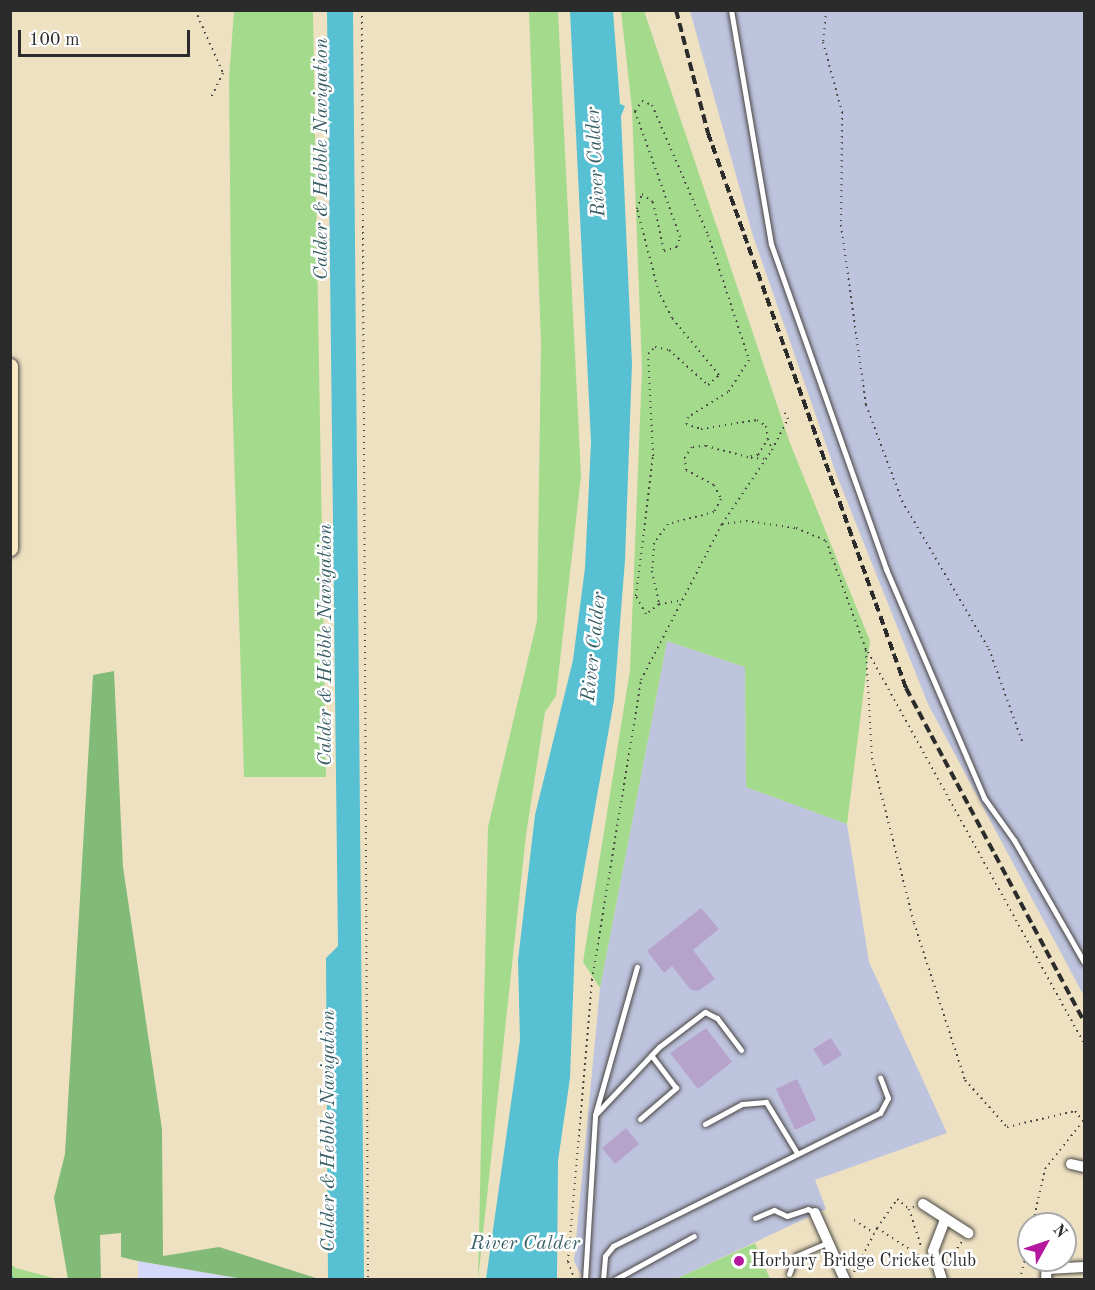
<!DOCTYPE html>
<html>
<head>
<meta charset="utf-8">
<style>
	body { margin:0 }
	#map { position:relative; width:1095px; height:1290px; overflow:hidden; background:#eee1c2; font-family:"Old Standard TT",serif }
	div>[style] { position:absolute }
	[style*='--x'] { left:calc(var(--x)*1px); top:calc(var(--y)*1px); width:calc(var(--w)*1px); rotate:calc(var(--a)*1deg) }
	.built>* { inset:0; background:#d6d8f9 }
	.industrial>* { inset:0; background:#bec3de }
	.green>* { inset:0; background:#a3da8c }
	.forest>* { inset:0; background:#82ba78 }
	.water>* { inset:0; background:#57c0d3 }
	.stream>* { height:4px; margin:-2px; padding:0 2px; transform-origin:2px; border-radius:2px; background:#57c0d3 }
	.building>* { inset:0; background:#b6a3cc }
	.path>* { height:2px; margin-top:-1px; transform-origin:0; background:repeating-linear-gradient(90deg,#484642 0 1.5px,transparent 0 6px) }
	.roads { filter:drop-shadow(0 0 2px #484642) drop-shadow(0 0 2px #484642) }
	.service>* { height:5px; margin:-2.5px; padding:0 2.5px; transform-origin:2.5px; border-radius:2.5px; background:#fff }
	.minor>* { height:10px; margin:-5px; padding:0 5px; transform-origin:5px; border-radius:5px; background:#fff }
	.secondary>* { height:15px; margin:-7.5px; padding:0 7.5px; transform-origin:7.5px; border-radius:7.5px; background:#fae7c3 }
	.rail>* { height:4px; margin-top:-2px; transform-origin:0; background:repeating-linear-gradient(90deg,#2b2b2b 0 9px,transparent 0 13.5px) }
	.dots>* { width:16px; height:16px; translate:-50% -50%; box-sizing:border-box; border:3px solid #fff; border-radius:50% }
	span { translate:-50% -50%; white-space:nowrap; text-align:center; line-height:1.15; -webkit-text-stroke:5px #fff; paint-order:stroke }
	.poi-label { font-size:18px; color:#2b2b2b }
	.left { translate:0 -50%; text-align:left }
	.water-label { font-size:20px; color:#3a5f66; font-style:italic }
	.frame { position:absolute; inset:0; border:12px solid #2b2b2b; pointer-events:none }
	.north { position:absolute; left:1017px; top:1212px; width:60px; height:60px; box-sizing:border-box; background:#fff; border:2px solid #aaa; border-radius:50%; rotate:50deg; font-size:16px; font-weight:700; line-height:24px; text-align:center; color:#2b2b2b }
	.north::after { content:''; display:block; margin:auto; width:21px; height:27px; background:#b5179e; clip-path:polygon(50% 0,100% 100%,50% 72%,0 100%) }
	.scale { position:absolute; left:18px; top:30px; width:172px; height:27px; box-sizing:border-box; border:3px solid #2b2b2b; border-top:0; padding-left:8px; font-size:18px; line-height:21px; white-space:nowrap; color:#2b2b2b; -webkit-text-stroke:4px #fff; paint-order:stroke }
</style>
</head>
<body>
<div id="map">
	<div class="built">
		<div style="clip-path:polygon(138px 1261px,243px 1279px,138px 1279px)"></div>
	</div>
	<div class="industrial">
		<div style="clip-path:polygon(690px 11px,1084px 11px,1084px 996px,928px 704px,837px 476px,753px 236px)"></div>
		<div style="clip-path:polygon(667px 641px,745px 667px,746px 787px,847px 824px,869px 962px,947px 1133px,815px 1180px,826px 1209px,676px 1279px,583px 1279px,574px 1261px,600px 988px)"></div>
	</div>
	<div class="green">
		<div style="clip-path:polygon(234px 11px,313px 11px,326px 777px,244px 777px,232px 387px,229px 79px)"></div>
		<div style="clip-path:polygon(529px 11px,558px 11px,581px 476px,556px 696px,545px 712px,526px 835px,478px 1280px,488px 827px,537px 621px,541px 343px)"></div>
		<div style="clip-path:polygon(621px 11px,644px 11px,790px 443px,870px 641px,847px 824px,746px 787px,745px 667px,667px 641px,600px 988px,583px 962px,630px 670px,642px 369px,632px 109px)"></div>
		<div style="clip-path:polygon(755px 1243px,770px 1279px,676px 1279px)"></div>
		<div style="clip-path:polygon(10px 1264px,16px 1268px,57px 1279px,11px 1279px)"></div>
	</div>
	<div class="forest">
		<div style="clip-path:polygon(114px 671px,123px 867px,162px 1129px,163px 1256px,219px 1247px,319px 1279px,243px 1279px,138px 1261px,121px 1257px,121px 1233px,100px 1235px,101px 1279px,68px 1279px,54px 1198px,65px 1154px,93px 675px)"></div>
	</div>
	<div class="water">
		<div style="clip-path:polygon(353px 10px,364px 1279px,328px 1280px,326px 958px,338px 946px,327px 11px)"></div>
		<div style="clip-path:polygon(570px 11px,613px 11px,620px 104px,625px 106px,621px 116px,632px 364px,625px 560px,614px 700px,576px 915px,570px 1078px,558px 1161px,557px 1279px,486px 1279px,520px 1040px,518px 960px,535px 815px,573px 660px,585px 568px,591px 442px)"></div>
	</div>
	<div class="stream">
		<div style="--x:10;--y:1276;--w:5;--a:53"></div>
	</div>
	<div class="building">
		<div style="clip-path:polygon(701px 908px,719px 929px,693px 950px,715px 979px,698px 991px,691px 990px,672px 966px,664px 973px,647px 951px)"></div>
		<div style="clip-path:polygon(706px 1028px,732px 1062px,698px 1089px,670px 1053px)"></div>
		<div style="clip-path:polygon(831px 1038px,842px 1055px,824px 1066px,813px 1049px)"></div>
		<div style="clip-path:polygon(797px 1079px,816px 1120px,795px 1130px,776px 1089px)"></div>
		<div style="clip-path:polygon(626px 1128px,639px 1144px,615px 1164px,602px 1148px)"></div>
	</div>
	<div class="path">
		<div style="--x:195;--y:10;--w:69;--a:66"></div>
		<div style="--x:223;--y:73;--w:28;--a:116"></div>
		<div style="--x:362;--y:10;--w:1270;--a:89.73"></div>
		<div style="--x:826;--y:10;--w:32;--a:95"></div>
		<div style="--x:823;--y:42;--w:73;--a:74.8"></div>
		<div style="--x:842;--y:112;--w:113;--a:90.5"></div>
		<div style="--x:841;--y:225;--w:182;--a:82.1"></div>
		<div style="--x:866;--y:405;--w:103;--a:69.4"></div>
		<div style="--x:902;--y:501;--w:172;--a:59.6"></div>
		<div style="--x:989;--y:649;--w:98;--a:70.3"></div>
		<div style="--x:642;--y:101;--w:11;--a:22"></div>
		<div style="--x:652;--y:105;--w:142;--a:66.7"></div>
		<div style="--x:708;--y:235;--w:132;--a:71.8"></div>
		<div style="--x:749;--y:360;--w:38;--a:123"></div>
		<div style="--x:728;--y:392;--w:47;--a:148"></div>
		<div style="--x:688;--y:417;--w:7;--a:106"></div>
		<div style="--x:686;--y:424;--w:16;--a:18"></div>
		<div style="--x:701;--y:429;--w:57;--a:-9.1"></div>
		<div style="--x:757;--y:420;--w:11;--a:34"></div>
		<div style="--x:766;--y:426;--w:12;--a:81"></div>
		<div style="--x:768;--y:438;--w:20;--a:120"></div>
		<div style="--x:758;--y:455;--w:10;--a:169"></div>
		<div style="--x:748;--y:457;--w:43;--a:-165.3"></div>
		<div style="--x:706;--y:446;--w:14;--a:176"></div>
		<div style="--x:692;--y:447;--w:12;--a:125"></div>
		<div style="--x:685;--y:457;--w:13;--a:86"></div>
		<div style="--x:686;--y:470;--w:32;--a:28"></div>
		<div style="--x:714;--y:485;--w:16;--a:63"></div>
		<div style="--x:721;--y:499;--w:15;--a:118"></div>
		<div style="--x:714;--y:512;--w:48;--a:165.4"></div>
		<div style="--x:668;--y:524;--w:24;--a:126"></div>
		<div style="--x:654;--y:543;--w:28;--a:94"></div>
		<div style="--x:652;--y:571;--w:34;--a:78"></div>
		<div style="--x:659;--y:604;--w:16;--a:142"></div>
		<div style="--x:646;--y:614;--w:21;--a:-119"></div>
		<div style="--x:636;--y:596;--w:141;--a:-83.1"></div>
		<div style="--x:653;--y:456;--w:102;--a:-92.8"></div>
		<div style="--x:648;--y:354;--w:10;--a:-45"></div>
		<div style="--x:655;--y:347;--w:14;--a:12"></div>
		<div style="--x:669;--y:350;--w:52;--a:41.9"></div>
		<div style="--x:708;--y:385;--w:15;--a:-42"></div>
		<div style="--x:719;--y:375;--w:74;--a:-129.5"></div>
		<div style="--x:672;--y:318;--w:28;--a:-117"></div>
		<div style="--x:659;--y:293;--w:87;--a:-104.7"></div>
		<div style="--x:637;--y:209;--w:16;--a:-72"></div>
		<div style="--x:642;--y:194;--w:14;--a:36"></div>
		<div style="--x:653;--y:202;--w:50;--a:77.3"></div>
		<div style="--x:664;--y:251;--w:14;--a:-17"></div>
		<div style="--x:677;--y:247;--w:10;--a:-73"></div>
		<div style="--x:680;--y:237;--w:134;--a:-109.7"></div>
		<div style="--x:635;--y:111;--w:12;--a:-55"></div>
		<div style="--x:768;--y:439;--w:12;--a:70"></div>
		<div style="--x:751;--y:458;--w:15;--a:4"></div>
		<div style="--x:722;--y:524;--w:89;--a:-56"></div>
		<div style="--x:772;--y:450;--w:35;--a:-63"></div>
		<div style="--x:788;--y:419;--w:7;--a:-117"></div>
		<div style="--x:659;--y:604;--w:24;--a:-9"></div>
		<div style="--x:868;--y:652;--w:447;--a:61.1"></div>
		<div style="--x:914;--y:1207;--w:5;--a:158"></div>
		<div style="--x:909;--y:1209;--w:42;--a:72"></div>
		<div style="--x:854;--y:1220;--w:24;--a:33"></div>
		<div style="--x:877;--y:1228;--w:35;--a:-55"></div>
		<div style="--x:897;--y:1199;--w:16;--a:40"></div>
		<div style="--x:947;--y:1263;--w:28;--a:-55"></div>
		<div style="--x:854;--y:1272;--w:50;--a:-62.4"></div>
		<div style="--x:877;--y:1228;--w:55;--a:33.1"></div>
		<div style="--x:575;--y:1280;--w:19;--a:-111"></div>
		<div style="--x:568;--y:1262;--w:283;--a:-85.1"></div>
		<div style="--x:592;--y:980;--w:304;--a:-80.7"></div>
		<div style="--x:641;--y:680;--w:176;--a:-62.6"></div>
		<div style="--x:722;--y:524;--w:24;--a:-7"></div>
		<div style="--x:746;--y:521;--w:50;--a:8"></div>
		<div style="--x:796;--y:528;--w:33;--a:23"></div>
		<div style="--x:826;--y:541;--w:116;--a:69.8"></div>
		<div style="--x:866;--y:650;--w:108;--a:86.8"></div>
		<div style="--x:872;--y:758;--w:170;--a:75.7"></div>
		<div style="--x:914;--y:923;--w:165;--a:72"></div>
		<div style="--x:965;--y:1080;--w:63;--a:48.2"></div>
		<div style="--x:1007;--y:1127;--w:70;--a:-13.2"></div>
		<div style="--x:1075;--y:1111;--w:13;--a:51"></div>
		<div style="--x:1020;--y:1280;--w:114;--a:-77.3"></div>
		<div style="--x:1045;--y:1169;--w:63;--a:-51.5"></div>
	</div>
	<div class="roads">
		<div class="service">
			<div style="--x:731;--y:10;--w:237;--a:80.3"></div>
			<div style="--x:771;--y:244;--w:345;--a:70.5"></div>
			<div style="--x:886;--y:569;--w:249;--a:66.8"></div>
			<div style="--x:984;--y:798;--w:52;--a:54.5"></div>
			<div style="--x:1014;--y:840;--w:141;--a:60.2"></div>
			<div style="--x:596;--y:1114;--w:92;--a:-46.8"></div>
			<div style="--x:659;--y:1047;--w:58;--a:-37.3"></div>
			<div style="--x:705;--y:1012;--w:13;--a:27"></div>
			<div style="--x:717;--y:1018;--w:40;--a:53"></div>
			<div style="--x:640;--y:1119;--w:48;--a:-40.7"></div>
			<div style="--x:676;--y:1088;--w:41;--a:-127.1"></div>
			<div style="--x:705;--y:1124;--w:42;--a:-28.4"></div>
			<div style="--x:742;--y:1104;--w:24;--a:-5"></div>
			<div style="--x:766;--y:1102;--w:60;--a:58.7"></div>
			<div style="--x:755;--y:1218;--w:21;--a:-23"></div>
			<div style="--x:774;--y:1210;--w:14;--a:25"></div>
			<div style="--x:787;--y:1216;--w:22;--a:-18"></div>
			<div style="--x:808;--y:1209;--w:8;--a:30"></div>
			<div style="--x:789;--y:1274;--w:19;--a:-69"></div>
			<div style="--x:796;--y:1256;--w:36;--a:-23"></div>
			<div style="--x:585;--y:1280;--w:165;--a:-86.5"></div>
			<div style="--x:595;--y:1115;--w:154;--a:-74.2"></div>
			<div style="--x:603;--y:1280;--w:24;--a:-85"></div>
			<div style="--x:605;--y:1256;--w:13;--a:-51"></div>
			<div style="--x:613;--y:1246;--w:298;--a:-26.5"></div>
			<div style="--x:880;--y:1113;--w:17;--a:-62"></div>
			<div style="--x:888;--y:1098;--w:22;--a:-111"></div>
			<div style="--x:614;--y:1280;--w:91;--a:-28.8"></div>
		</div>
		<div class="minor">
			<div style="--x:1071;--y:1164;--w:13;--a:13"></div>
			<div style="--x:923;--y:1204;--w:54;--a:32.8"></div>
			<div style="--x:815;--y:1213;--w:73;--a:65.9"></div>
			<div style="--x:1047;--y:1269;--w:37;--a:-3"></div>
			<div style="--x:942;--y:1280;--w:30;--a:-107"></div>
			<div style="--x:933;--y:1251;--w:34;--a:-69"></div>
			<div style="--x:1046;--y:1280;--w:20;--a:-87"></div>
		</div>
		<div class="secondary">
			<div style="--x:10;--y:366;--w:182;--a:90"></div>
		</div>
	</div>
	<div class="rail">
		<div style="--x:676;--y:10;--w:127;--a:75.4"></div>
		<div style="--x:708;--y:133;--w:589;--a:70.37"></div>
		<div style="--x:906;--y:688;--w:378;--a:61.9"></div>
	</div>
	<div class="dots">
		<div style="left:739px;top:1261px;background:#b5179e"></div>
	</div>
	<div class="poi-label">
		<span class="left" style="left:751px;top:1261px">Horbury Bridge Cricket Club</span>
	</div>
	<div class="water-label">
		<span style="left:322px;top:159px;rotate:-90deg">Calder &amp; Hebble Navigation</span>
		<span style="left:597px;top:162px;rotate:-93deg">River Calder</span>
		<span style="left:326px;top:645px;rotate:-90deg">Calder &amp; Hebble Navigation</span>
		<span style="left:595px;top:647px;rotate:-84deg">River Calder</span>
		<span style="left:329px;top:1131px;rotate:-90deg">Calder &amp; Hebble Navigation</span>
		<span style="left:525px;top:1244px">River Calder</span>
	</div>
	<div class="frame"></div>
	<div class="north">N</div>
	<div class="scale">100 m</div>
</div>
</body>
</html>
